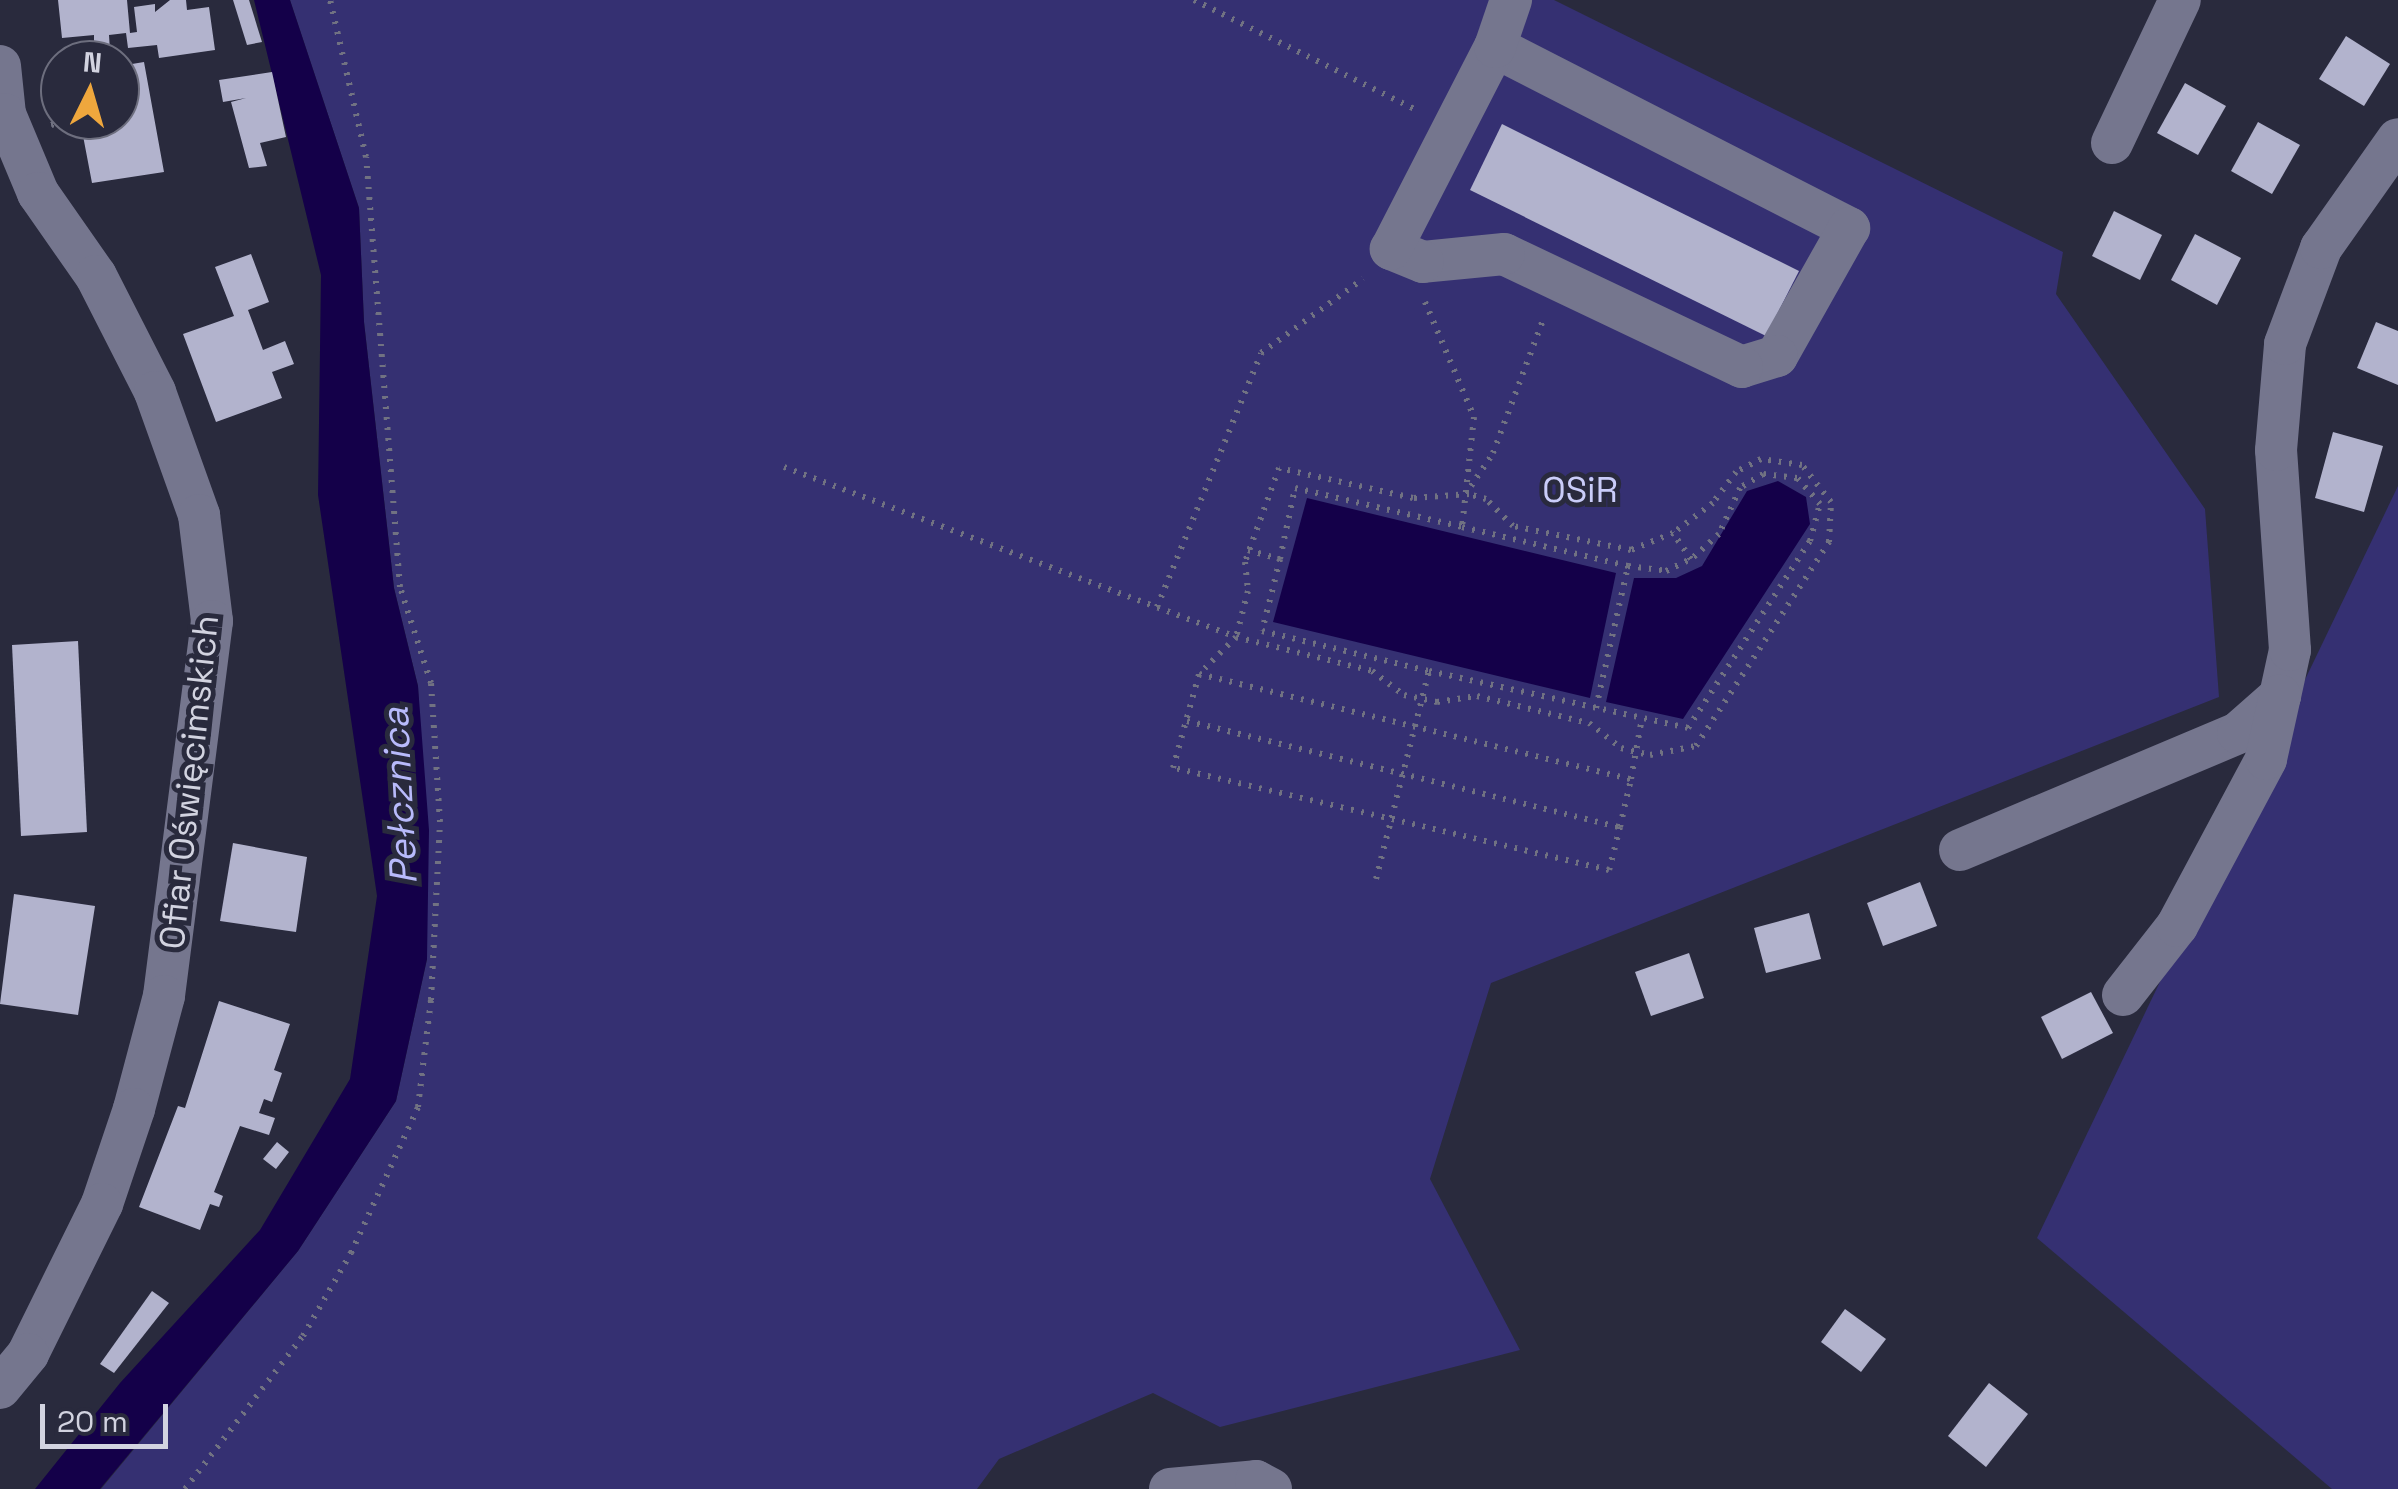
<!DOCTYPE html>
<html>
<head>
<meta charset="utf-8">
<style>
	body { margin:0 }
	#map { position:relative; width:2398px; height:1489px; overflow:hidden; background:#292a3d; font-family:"Space Grotesk",sans-serif }
	div>[style] { position:absolute }
	[style*='--x'] { left:calc(var(--x)*1px); top:calc(var(--y)*1px); width:calc(var(--w)*1px); rotate:calc(var(--a)*1deg) }
	.green>* { inset:0; background:#353072 }
	.water>* { inset:0; background:#140049 }
	.building>* { inset:0; background:#b2b3cd }
	.path>* { height:6px; margin-top:-3px; transform-origin:0; background:repeating-linear-gradient(90deg,#717282 0 2.5px,transparent 0 10.5px) }
	.minor>* { height:42px; margin:-21px; padding:0 21px; transform-origin:21px; border-radius:21px; background:#75768e }
	span { translate:-50% -50%; white-space:nowrap; text-align:center; line-height:1.15; -webkit-text-stroke:10px #292a3d; paint-order:stroke }
	.park-label { font-size:35px; color:#cacdf9 }
	.street-label { font-size:35px; color:#d2d3e0 }
	.water-label { font-size:38px; color:#b8bafb; font-style:italic }
	.north { position:absolute; left:40px; top:40px; width:100px; height:100px; box-sizing:border-box; background:#292a3d; border:2px solid #6d6e7e; border-radius:50%; rotate:5deg; font-size:28px; font-weight:700; line-height:40px; text-align:center; color:#d2d3e0 }
	.north::after { content:''; display:block; margin:auto; width:35px; height:45px; background:#efa73d; clip-path:polygon(50% 0,100% 100%,50% 72%,0 100%) }
	.scale { position:absolute; left:40px; top:1404px; width:128px; height:45px; box-sizing:border-box; border:5px solid #d2d3e0; border-top:0; padding-left:12px; font-size:30px; line-height:35px; white-space:nowrap; color:#d2d3e0; -webkit-text-stroke:8px #292a3d; paint-order:stroke }
</style>
</head>
<body>
<div id="map">
	<div class="green">
		<div style="clip-path:polygon(290px 0,1554px 0,2063px 252px,2056px 294px,2205px 509px,2219px 697px,1491px 983px,1430px 1179px,1520px 1350px,1220px 1427px,1153px 1393px,999px 1459px,977px 1489px,101px 1489px,298px 1251px,396px 1101px,427px 959px,418px 686px,394px 588px,364px 322px,359px 208px)"></div>
		<div style="clip-path:polygon(2398px 486px,2398px 1489px,2332px 1489px,2037px 1238px)"></div>
	</div>
	<div class="water">
		<div style="clip-path:polygon(254px 0,290px 0,359px 208px,364px 322px,394px 588px,418px 686px,429px 830px,427px 959px,396px 1101px,298px 1251px,100px 1489px,35px 1489px,120px 1383px,260px 1230px,350px 1079px,377px 896px,318px 495px,321px 275px)"></div>
		<div style="clip-path:polygon(1778px 481px,1806px 497px,1810px 524px,1683px 719px,1606px 702px,1634px 578px,1676px 578px,1702px 566px,1747px 491px)"></div>
		<div style="clip-path:polygon(1307px 498px,1616px 573px,1590px 698px,1273px 622px)"></div>
	</div>
	<div class="building">
		<div style="clip-path:polygon(58px 0,127px 0,130px 33px,137px 32px,134px 7px,155px 4px,155px 12px,170px 0,186px 0,187px 10px,209px 7px,215px 50px,159px 58px,157px 45px,128px 48px,126px 33px,109px 35px,110px 51px,94px 52px,94px 35px,62px 38px)"></div>
		<div style="clip-path:polygon(233px 0,249px 0,262px 42px,247px 45px)"></div>
		<div style="clip-path:polygon(2346px 36px,2390px 64px,2364px 106px,2319px 79px)"></div>
		<div style="clip-path:polygon(144px 62px,164px 172px,92px 183px,80px 120px,120px 120px,120px 66px)"></div>
		<div style="clip-path:polygon(272px 72px,286px 137px,260px 143px,267px 166px,249px 168px,231px 102px,246px 98px,223px 102px,219px 80px)"></div>
		<div style="clip-path:polygon(2185px 83px,2226px 106px,2198px 155px,2157px 133px)"></div>
		<div style="clip-path:polygon(2258px 122px,2300px 145px,2272px 194px,2231px 171px)"></div>
		<div style="clip-path:polygon(1502px 124px,1799px 271px,1766px 336px,1470px 190px)"></div>
		<div style="clip-path:polygon(2114px 211px,2162px 235px,2140px 280px,2092px 256px)"></div>
		<div style="clip-path:polygon(2195px 234px,2241px 258px,2217px 305px,2171px 280px)"></div>
		<div style="clip-path:polygon(251px 254px,269px 302px,248px 310px,263px 350px,285px 341px,294px 364px,272px 372px,282px 398px,216px 422px,183px 334px,234px 316px,215px 267px)"></div>
		<div style="clip-path:polygon(2376px 322px,2398px 331px,2398px 385px,2357px 368px)"></div>
		<div style="clip-path:polygon(2333px 432px,2383px 446px,2364px 512px,2315px 498px)"></div>
		<div style="clip-path:polygon(78px 641px,87px 832px,21px 836px,12px 645px)"></div>
		<div style="clip-path:polygon(233px 843px,307px 857px,296px 932px,220px 921px)"></div>
		<div style="clip-path:polygon(1920px 882px,1937px 926px,1883px 946px,1867px 903px)"></div>
		<div style="clip-path:polygon(14px 894px,95px 906px,78px 1015px,0 1004px)"></div>
		<div style="clip-path:polygon(1809px 913px,1821px 959px,1766px 973px,1754px 928px)"></div>
		<div style="clip-path:polygon(1689px 953px,1704px 998px,1651px 1016px,1635px 972px)"></div>
		<div style="clip-path:polygon(2091px 992px,2113px 1033px,2062px 1059px,2041px 1017px)"></div>
		<div style="clip-path:polygon(219px 1001px,290px 1024px,274px 1070px,282px 1073px,272px 1102px,264px 1099px,259px 1113px,275px 1118px,269px 1135px,240px 1126px,214px 1192px,223px 1196px,219px 1207px,210px 1204px,200px 1230px,139px 1207px,178px 1106px,185px 1108px)"></div>
		<div style="clip-path:polygon(277px 1142px,289px 1152px,276px 1169px,263px 1159px)"></div>
		<div style="clip-path:polygon(152px 1291px,169px 1303px,114px 1373px,100px 1364px)"></div>
		<div style="clip-path:polygon(1845px 1309px,1886px 1339px,1861px 1372px,1821px 1342px)"></div>
		<div style="clip-path:polygon(1989px 1383px,2028px 1414px,1986px 1467px,1948px 1436px)"></div>
	</div>
	<div class="path">
		<div style="--x:1194;--y:0;--w:249;--a:26.3"></div>
		<div style="--x:51;--y:125;--w:21;--a:-14"></div>
		<div style="--x:1425;--y:302;--w:125;--a:66.9"></div>
		<div style="--x:1474;--y:417;--w:111;--a:96.2"></div>
		<div style="--x:1462;--y:527;--w:171;--a:13.2"></div>
		<div style="--x:784;--y:467;--w:483;--a:20.6"></div>
		<div style="--x:1236;--y:637;--w:140;--a:14"></div>
		<div style="--x:1372;--y:671;--w:40;--a:37"></div>
		<div style="--x:1404;--y:695;--w:34;--a:12"></div>
		<div style="--x:1437;--y:702;--w:40;--a:-8.5"></div>
		<div style="--x:1477;--y:696;--w:115;--a:13.6"></div>
		<div style="--x:1589;--y:723;--w:41;--a:38"></div>
		<div style="--x:1621;--y:748;--w:30;--a:14"></div>
		<div style="--x:1650;--y:755;--w:47;--a:-11.1"></div>
		<div style="--x:1696;--y:746;--w:244;--a:-56.9"></div>
		<div style="--x:1829;--y:542;--w:40;--a:-87.1"></div>
		<div style="--x:1831;--y:502;--w:47;--a:-128.1"></div>
		<div style="--x:1802;--y:465;--w:41;--a:-171.7"></div>
		<div style="--x:1761;--y:459;--w:28;--a:153"></div>
		<div style="--x:1736;--y:472;--w:39;--a:127"></div>
		<div style="--x:1713;--y:503;--w:50;--a:143.1"></div>
		<div style="--x:1673;--y:533;--w:45;--a:158"></div>
		<div style="--x:1631;--y:550;--w:120;--a:-168.5"></div>
		<div style="--x:1513;--y:526;--w:38;--a:-135"></div>
		<div style="--x:1486;--y:499;--w:18;--a:-164"></div>
		<div style="--x:1469;--y:494;--w:56;--a:175.9"></div>
		<div style="--x:1413;--y:498;--w:137;--a:-167.4"></div>
		<div style="--x:1279;--y:468;--w:100;--a:109.9"></div>
		<div style="--x:1245;--y:562;--w:29;--a:84"></div>
		<div style="--x:1248;--y:591;--w:48;--a:104.6"></div>
		<div style="--x:1236;--y:637;--w:52;--a:135"></div>
		<div style="--x:1471;--y:486;--w:40;--a:-56"></div>
		<div style="--x:1493;--y:453;--w:142;--a:-69.4"></div>
		<div style="--x:1248;--y:550;--w:33;--a:16"></div>
		<div style="--x:1280;--y:559;--w:73;--a:-78.1"></div>
		<div style="--x:1295;--y:488;--w:171;--a:13.1"></div>
		<div style="--x:1280;--y:559;--w:74;--a:104"></div>
		<div style="--x:1262;--y:631;--w:172;--a:13.5"></div>
		<div style="--x:1157;--y:607;--w:274;--a:-67.7"></div>
		<div style="--x:1261;--y:353;--w:126;--a:-36"></div>
		<div style="--x:1596;--y:708;--w:146;--a:-77.3"></div>
		<div style="--x:1628;--y:566;--w:38;--a:7"></div>
		<div style="--x:1666;--y:571;--w:28;--a:-26"></div>
		<div style="--x:1187;--y:721;--w:446;--a:13.8"></div>
		<div style="--x:1620;--y:827;--w:49;--a:-77.1"></div>
		<div style="--x:1620;--y:827;--w:44;--a:104.3"></div>
		<div style="--x:1609;--y:870;--w:448;--a:-166.8"></div>
		<div style="--x:1173;--y:768;--w:98;--a:-74.5"></div>
		<div style="--x:1199;--y:674;--w:445;--a:13.7"></div>
		<div style="--x:1631;--y:779;--w:62;--a:-79.8"></div>
		<div style="--x:1376;--y:879;--w:215;--a:-75.7"></div>
		<div style="--x:1429;--y:671;--w:265;--a:12.4"></div>
		<div style="--x:1688;--y:728;--w:223;--a:-56.9"></div>
		<div style="--x:1810;--y:541;--w:38;--a:-75"></div>
		<div style="--x:1820;--y:504;--w:35;--a:-131"></div>
		<div style="--x:1797;--y:478;--w:34;--a:-173"></div>
		<div style="--x:1763;--y:474;--w:27;--a:149"></div>
		<div style="--x:1740;--y:488;--w:51;--a:114.5"></div>
		<div style="--x:1719;--y:534;--w:38;--a:138"></div>
		<div style="--x:1691;--y:559;--w:32;--a:-125"></div>
		<div style="--x:185;--y:1489;--w:193;--a:-52.4"></div>
		<div style="--x:303;--y:1336;--w:96;--a:-60"></div>
		<div style="--x:351;--y:1253;--w:161;--a:-65.3"></div>
		<div style="--x:418;--y:1107;--w:108;--a:-83.1"></div>
		<div style="--x:431;--y:1000;--w:178;--a:-87.1"></div>
		<div style="--x:440;--y:822;--w:139;--a:-93.7"></div>
		<div style="--x:431;--y:683;--w:101;--a:-107.9"></div>
		<div style="--x:400;--y:587;--w:431;--a:-94.5"></div>
		<div style="--x:366;--y:157;--w:161;--a:-102.9"></div>
	</div>
	<div class="minor">
		<div style="--x:1495;--y:47;--w:398;--a:27.1"></div>
		<div style="--x:1849;--y:228;--w:147;--a:119.4"></div>
		<div style="--x:1777;--y:356;--w:37;--a:163"></div>
		<div style="--x:1742;--y:367;--w:263;--a:-154.6"></div>
		<div style="--x:1504;--y:254;--w:81;--a:174.4"></div>
		<div style="--x:1423;--y:262;--w:35;--a:-158"></div>
		<div style="--x:1391;--y:249;--w:227;--a:-62.8"></div>
		<div style="--x:1495;--y:47;--w:50;--a:-71.2"></div>
		<div style="--x:0;--y:66;--w:48;--a:84.1"></div>
		<div style="--x:5;--y:114;--w:86;--a:67.3"></div>
		<div style="--x:38;--y:193;--w:101;--a:55.1"></div>
		<div style="--x:96;--y:276;--w:130;--a:63"></div>
		<div style="--x:155;--y:392;--w:131;--a:70.3"></div>
		<div style="--x:199;--y:515;--w:107;--a:83"></div>
		<div style="--x:212;--y:621;--w:378;--a:97.3"></div>
		<div style="--x:164;--y:996;--w:117;--a:104.9"></div>
		<div style="--x:134;--y:1109;--w:100;--a:108.6"></div>
		<div style="--x:102;--y:1204;--w:167;--a:116.3"></div>
		<div style="--x:28;--y:1354;--w:44;--a:129.5"></div>
		<div style="--x:2112;--y:143;--w:158;--a:-64.6"></div>
		<div style="--x:1960;--y:850;--w:302;--a:-22.8"></div>
		<div style="--x:2238;--y:733;--w:56;--a:-41.4"></div>
		<div style="--x:2280;--y:696;--w:47;--a:-77.7"></div>
		<div style="--x:2290;--y:650;--w:200;--a:-94"></div>
		<div style="--x:2276;--y:450;--w:106;--a:-85.1"></div>
		<div style="--x:2285;--y:344;--w:103;--a:-69.4"></div>
		<div style="--x:2321;--y:248;--w:133;--a:-54.8"></div>
		<div style="--x:2123;--y:995;--w:88;--a:-52"></div>
		<div style="--x:2177;--y:926;--w:189;--a:-61.9"></div>
		<div style="--x:2266;--y:759;--w:65;--a:-77.5"></div>
		<div style="--x:1170;--y:1489;--w:86;--a:-5.3"></div>
		<div style="--x:1256;--y:1481;--w:17;--a:28"></div>
	</div>
	<div class="park-label">
		<span style="left:1580px;top:490px">OSiR</span>
	</div>
	<div class="street-label">
		<span style="left:189px;top:782px;rotate:-84deg">Ofiar Oświęcimskich</span>
	</div>
	<div class="water-label">
		<span style="left:400px;top:796px;rotate:-93deg">Pełcznica</span>
	</div>
	<div class="north">N</div>
	<div class="scale">20 m</div>
</div>
</body>
</html>
